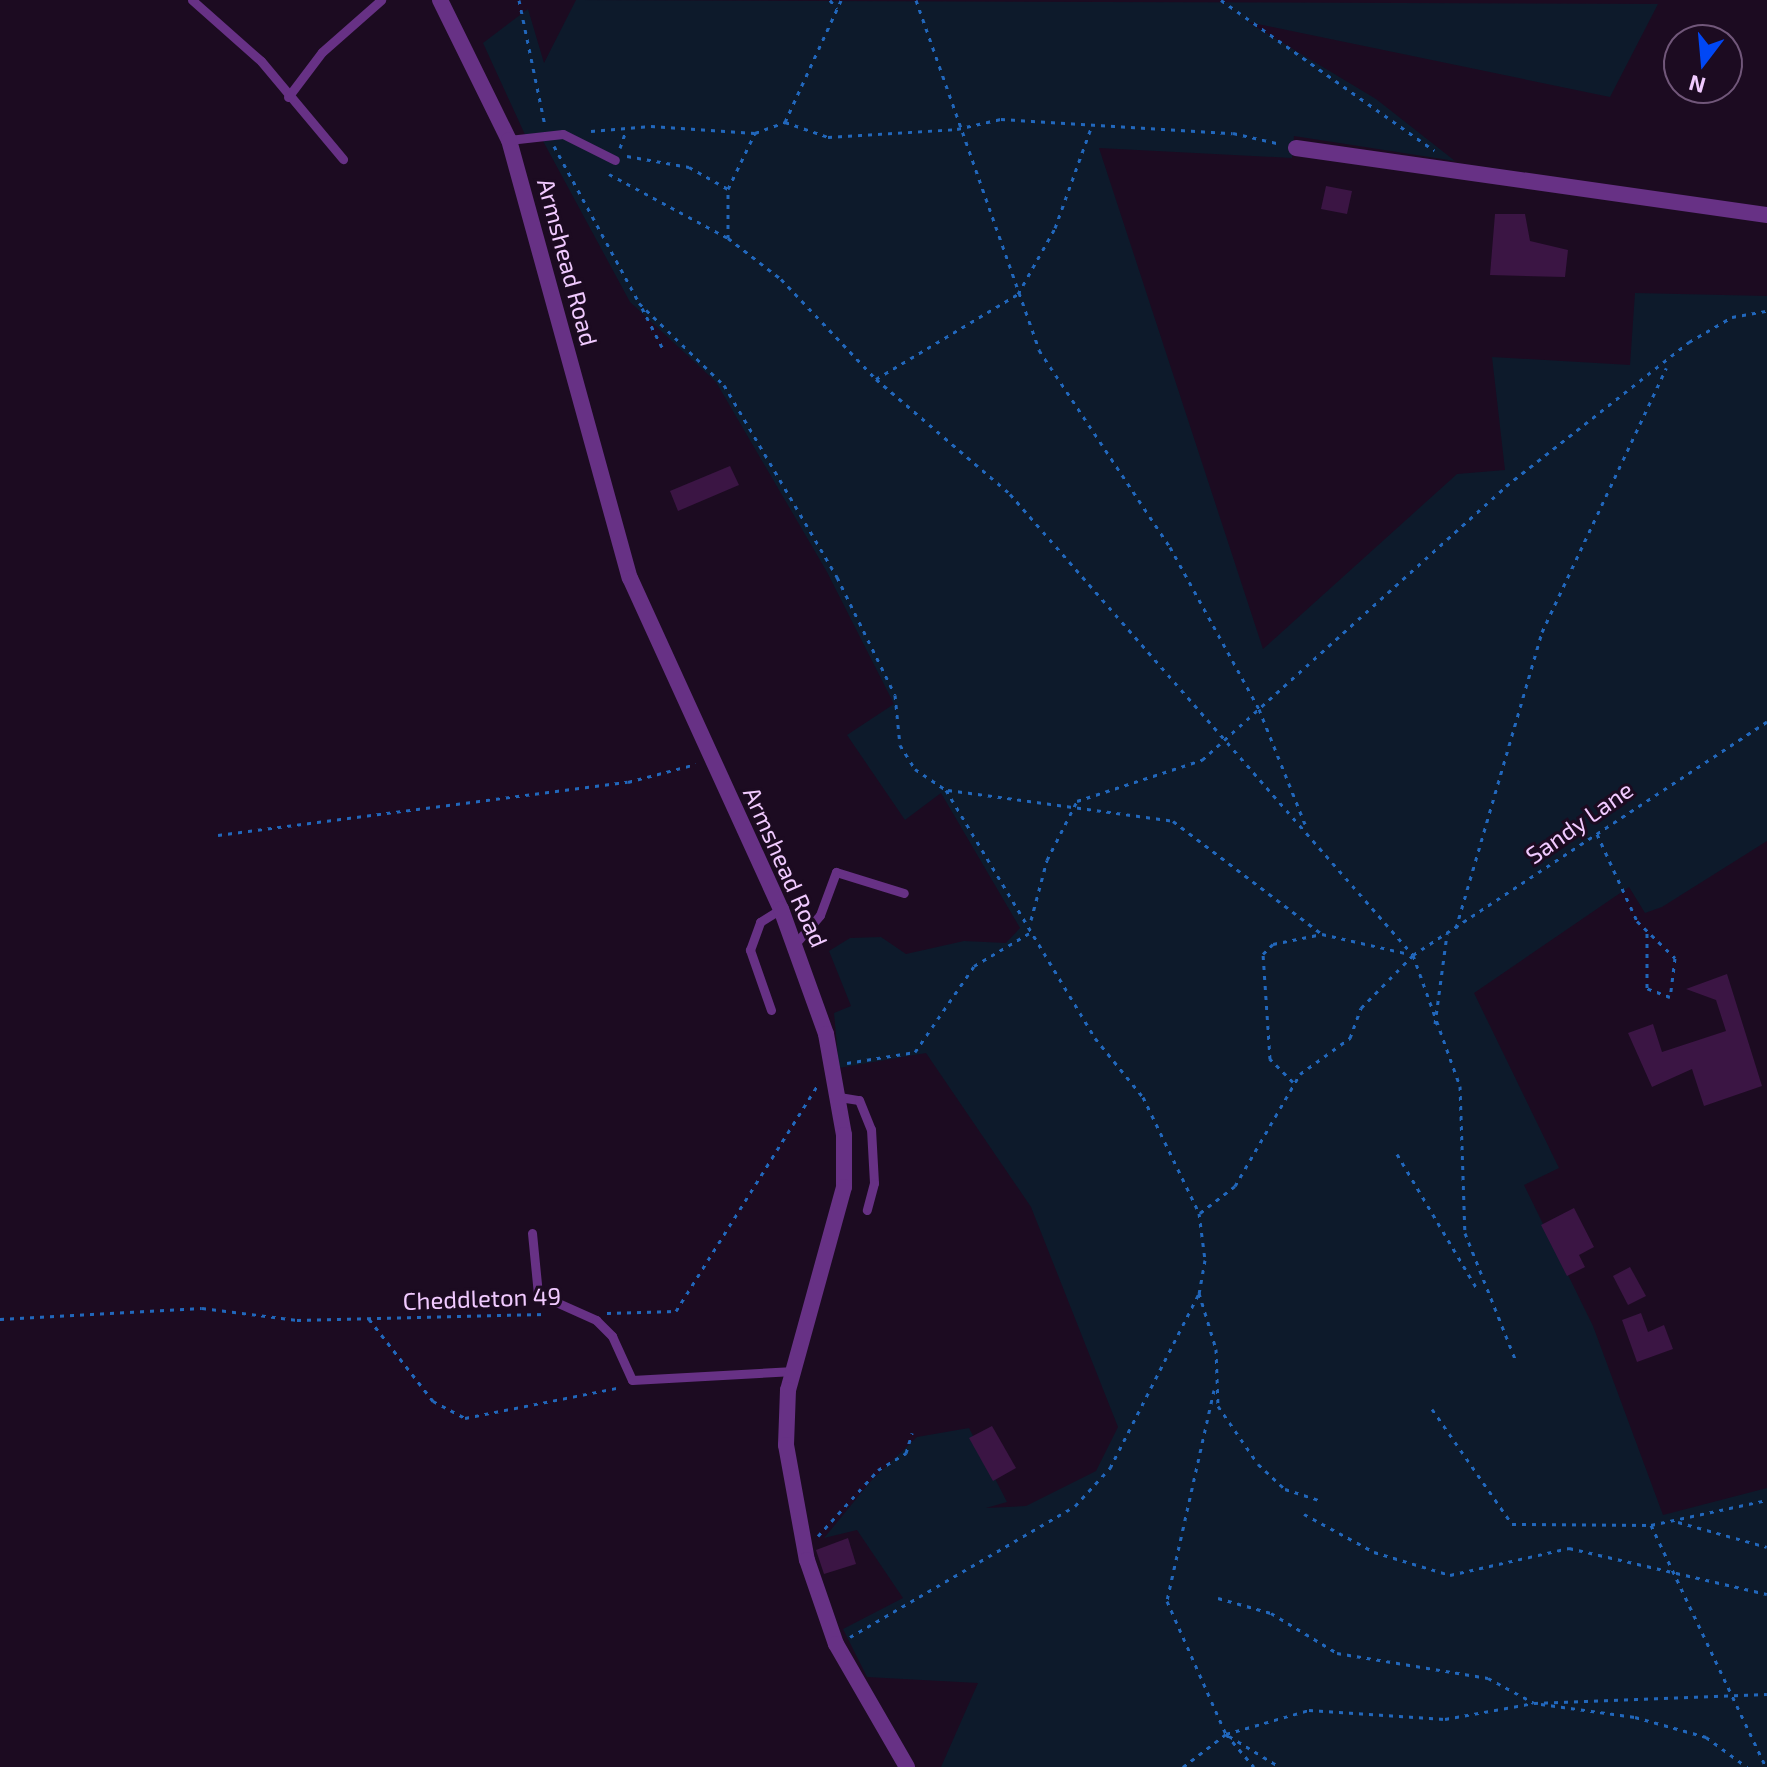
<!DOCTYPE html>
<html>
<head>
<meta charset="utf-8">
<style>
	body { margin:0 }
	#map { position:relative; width:1767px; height:1767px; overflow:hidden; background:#1c0b21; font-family:"Exo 2",sans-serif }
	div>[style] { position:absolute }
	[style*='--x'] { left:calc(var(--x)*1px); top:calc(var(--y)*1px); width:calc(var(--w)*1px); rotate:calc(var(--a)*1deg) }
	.green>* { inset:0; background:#0d1a2b }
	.building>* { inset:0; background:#3b1544 }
	.path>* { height:3px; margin-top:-1.5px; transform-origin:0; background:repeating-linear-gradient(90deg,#2167bc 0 4px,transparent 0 10px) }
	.service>* { height:9px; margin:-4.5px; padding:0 4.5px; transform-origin:4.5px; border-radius:4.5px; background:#673185 }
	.minor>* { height:16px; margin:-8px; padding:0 8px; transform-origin:8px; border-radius:8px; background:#673185 }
	.tertiary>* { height:16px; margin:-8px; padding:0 8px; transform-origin:8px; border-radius:8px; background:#673185 }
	span { translate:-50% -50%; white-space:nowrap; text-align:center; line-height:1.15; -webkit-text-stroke:6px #1c0b21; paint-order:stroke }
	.street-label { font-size:24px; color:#f1caff }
	.north { position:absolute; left:1663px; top:24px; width:80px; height:80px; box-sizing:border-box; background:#1c0b21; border:2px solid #71577a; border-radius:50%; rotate:196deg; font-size:22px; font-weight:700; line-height:32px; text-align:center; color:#f1caff }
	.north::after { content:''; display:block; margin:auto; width:28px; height:36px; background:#0047f5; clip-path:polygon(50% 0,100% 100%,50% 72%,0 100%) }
</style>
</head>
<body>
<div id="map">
	<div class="green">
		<div style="clip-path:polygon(576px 0,1658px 4px,1610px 97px,1248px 22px,1376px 99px,1455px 161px,1294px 136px,1292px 158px,1099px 148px,1263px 649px,1457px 474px,1505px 470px,1492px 357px,1630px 365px,1635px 293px,1767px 296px,1767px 841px,1662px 907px,1645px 913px,1629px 887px,1474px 993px,1559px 1168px,1524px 1185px,1593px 1326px,1663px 1515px,1767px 1488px,1767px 1767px,941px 1767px,978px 1683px,867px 1677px,843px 1629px,903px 1598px,857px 1530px,824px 1538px,871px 1481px,917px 1437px,969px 1428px,1007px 1502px,986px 1508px,1026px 1506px,1096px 1471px,1118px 1427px,1031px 1207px,926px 1053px,839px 1068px,834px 1013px,851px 1006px,829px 951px,850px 938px,881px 937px,906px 954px,964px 941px,1006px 943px,1020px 928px,941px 793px,905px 820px,847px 735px,894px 704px,827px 572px,716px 382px,630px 302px,543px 141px,527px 139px,483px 43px,528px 9px,544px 63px)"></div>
	</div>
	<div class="building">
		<div style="clip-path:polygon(1326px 186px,1352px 191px,1347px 214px,1321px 209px)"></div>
		<div style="clip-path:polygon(1495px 214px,1525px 214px,1530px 241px,1568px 250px,1565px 277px,1490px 275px)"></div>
		<div style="clip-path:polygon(730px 466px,739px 485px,678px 511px,670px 491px)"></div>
		<div style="clip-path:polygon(1727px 974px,1762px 1086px,1704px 1106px,1692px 1069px,1652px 1087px,1628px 1033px,1653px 1024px,1662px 1052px,1726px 1031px,1716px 1000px,1686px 989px)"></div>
		<div style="clip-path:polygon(1574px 1208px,1594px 1247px,1579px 1255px,1585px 1267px,1567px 1276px,1541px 1225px)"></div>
		<div style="clip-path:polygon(1630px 1267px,1646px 1296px,1628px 1305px,1613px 1276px)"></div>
		<div style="clip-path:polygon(1641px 1313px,1648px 1332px,1664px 1325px,1673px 1349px,1637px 1362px,1622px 1320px)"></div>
		<div style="clip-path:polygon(992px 1426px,1016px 1468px,993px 1481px,969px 1438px)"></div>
		<div style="clip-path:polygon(848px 1538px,856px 1564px,824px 1574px,816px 1550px)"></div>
	</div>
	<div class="path">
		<div style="--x:519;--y:0;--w:128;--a:78.3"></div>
		<div style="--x:830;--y:0;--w:11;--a:52"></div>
		<div style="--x:916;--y:0;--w:371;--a:70.6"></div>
		<div style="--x:1039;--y:350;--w:237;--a:56.4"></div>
		<div style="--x:1170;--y:547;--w:185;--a:61.2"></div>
		<div style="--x:1259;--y:709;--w:124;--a:68.2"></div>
		<div style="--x:1221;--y:0;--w:261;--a:35.2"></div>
		<div style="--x:785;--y:122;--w:46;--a:19.2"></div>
		<div style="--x:828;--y:137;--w:129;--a:-3.5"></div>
		<div style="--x:957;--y:129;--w:45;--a:-12.8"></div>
		<div style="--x:1001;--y:119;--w:232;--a:3.5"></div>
		<div style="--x:1233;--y:133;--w:49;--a:12.9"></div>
		<div style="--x:591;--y:131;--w:60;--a:-4.8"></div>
		<div style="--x:651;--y:126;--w:104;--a:3.9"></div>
		<div style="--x:755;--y:133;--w:32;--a:-20"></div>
		<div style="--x:785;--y:122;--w:134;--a:-65.3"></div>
		<div style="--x:554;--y:146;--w:176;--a:61.5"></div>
		<div style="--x:620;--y:148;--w:18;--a:-71"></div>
		<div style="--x:627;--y:156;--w:63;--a:10.1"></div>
		<div style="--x:689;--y:167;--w:45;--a:29.4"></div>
		<div style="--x:609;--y:174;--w:135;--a:28.3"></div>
		<div style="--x:728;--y:238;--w:67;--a:37.7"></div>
		<div style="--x:781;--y:279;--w:138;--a:46.5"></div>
		<div style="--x:876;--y:379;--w:177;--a:40.6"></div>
		<div style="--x:1010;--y:494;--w:612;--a:48.84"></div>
		<div style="--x:1413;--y:955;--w:139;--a:70.3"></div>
		<div style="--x:1460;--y:1086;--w:147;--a:88.1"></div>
		<div style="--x:1465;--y:1233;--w:138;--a:68.3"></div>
		<div style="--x:728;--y:238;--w:49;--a:-90"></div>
		<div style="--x:728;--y:189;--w:62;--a:-64.3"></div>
		<div style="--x:639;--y:303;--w:118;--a:44"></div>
		<div style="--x:724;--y:385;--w:223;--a:59.5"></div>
		<div style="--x:837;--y:577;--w:131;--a:63.8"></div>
		<div style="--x:895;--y:695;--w:50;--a:84.3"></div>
		<div style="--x:900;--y:745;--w:28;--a:58"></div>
		<div style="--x:915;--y:769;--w:37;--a:34"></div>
		<div style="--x:946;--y:790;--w:289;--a:59"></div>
		<div style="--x:1095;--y:1038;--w:76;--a:50.9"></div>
		<div style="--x:1143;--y:1097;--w:129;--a:64.2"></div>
		<div style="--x:1199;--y:1213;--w:47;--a:82.7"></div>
		<div style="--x:1205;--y:1260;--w:34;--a:100"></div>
		<div style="--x:1199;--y:1293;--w:59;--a:73.1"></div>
		<div style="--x:1216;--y:1349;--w:57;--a:88"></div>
		<div style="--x:1218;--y:1406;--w:70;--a:55.4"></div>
		<div style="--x:1258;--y:1464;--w:37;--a:43"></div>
		<div style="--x:1285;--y:1489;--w:35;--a:18"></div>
		<div style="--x:642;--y:308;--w:48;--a:62.9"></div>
		<div style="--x:876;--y:379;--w:165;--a:-30.9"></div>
		<div style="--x:1018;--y:294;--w:76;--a:-60.7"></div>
		<div style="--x:1055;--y:228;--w:106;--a:-70.2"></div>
		<div style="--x:948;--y:790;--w:227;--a:7.8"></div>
		<div style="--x:1173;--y:821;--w:187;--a:37.2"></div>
		<div style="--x:1322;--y:934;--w:89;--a:12.9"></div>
		<div style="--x:1597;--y:834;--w:96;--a:65.3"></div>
		<div style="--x:1637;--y:921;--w:53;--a:44.2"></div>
		<div style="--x:1675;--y:958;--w:39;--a:97"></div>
		<div style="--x:1670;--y:997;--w:25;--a:-159"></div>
		<div style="--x:1647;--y:988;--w:55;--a:-90"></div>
		<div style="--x:218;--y:835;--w:413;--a:-7.4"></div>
		<div style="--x:628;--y:782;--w:70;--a:-14.8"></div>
		<div style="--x:1031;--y:920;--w:62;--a:-75.1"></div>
		<div style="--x:1047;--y:860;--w:66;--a:-63"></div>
		<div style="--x:1077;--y:801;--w:132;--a:-18.2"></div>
		<div style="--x:1202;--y:760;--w:409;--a:-42"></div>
		<div style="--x:1506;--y:486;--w:233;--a:-38.2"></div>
		<div style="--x:1689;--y:342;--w:50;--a:-30.2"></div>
		<div style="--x:1732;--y:317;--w:36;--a:-10"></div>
		<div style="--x:1456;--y:928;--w:308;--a:-73.8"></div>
		<div style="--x:1542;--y:632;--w:292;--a:-64.8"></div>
		<div style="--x:1435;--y:1024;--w:91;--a:-82.4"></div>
		<div style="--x:847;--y:1063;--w:69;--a:-9.2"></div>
		<div style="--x:915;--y:1052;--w:104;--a:-55.5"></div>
		<div style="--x:974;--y:966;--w:69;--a:-30.7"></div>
		<div style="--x:1293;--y:1082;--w:33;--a:-135"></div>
		<div style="--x:1270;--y:1059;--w:105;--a:-93.8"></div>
		<div style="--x:1263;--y:954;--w:14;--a:-45"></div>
		<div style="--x:1273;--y:944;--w:50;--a:-11.5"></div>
		<div style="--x:1397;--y:1154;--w:157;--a:59.3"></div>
		<div style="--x:1200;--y:1213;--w:44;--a:-37.6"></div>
		<div style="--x:1235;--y:1186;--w:129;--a:-59.9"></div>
		<div style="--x:1300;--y:1074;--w:62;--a:-35.8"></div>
		<div style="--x:1350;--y:1038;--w:32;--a:-70"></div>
		<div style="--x:1361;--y:1008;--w:74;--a:-45.5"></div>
		<div style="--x:1413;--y:955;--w:424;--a:-33.4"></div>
		<div style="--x:607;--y:1313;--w:69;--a:-1.7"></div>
		<div style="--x:676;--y:1311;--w:267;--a:-57.9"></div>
		<div style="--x:0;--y:1319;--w:202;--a:-3.1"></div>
		<div style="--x:202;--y:1308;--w:96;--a:7.2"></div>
		<div style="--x:297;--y:1320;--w:250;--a:-1.4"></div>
		<div style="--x:369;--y:1319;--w:104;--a:52"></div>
		<div style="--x:433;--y:1401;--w:36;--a:28"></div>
		<div style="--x:465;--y:1418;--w:159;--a:-11.2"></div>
		<div style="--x:1214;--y:1390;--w:216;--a:102.6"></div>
		<div style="--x:1167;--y:1601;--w:145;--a:66.1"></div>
		<div style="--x:1226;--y:1734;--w:43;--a:49.7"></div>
		<div style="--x:1432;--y:1409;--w:140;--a:55.2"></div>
		<div style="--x:1512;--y:1524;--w:139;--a:0.4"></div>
		<div style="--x:1651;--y:1525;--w:119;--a:-12.2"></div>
		<div style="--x:1304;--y:1514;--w:80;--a:28.5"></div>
		<div style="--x:1374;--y:1552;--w:79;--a:16.8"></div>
		<div style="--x:1450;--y:1575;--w:122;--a:-12.8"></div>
		<div style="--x:1569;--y:1548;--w:203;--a:13.1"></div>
		<div style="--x:1678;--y:1522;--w:92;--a:15.7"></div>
		<div style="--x:1651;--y:1525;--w:268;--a:64.6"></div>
		<div style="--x:818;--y:1536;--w:89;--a:-47.7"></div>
		<div style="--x:878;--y:1470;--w:33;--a:-31"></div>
		<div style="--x:906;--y:1453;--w:21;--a:-73"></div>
		<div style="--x:1218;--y:1598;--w:55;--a:15.8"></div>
		<div style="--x:1271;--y:1613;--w:77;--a:31.2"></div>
		<div style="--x:1337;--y:1653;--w:153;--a:9.4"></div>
		<div style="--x:1488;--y:1678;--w:52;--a:28.5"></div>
		<div style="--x:850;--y:1637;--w:260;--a:-30.2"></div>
		<div style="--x:1075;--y:1506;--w:52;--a:-47.4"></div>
		<div style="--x:1110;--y:1468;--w:196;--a:-63"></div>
		<div style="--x:1541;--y:1704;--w:95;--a:7.9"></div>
		<div style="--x:1635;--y:1717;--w:74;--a:15.7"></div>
		<div style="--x:1706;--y:1737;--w:51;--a:36.2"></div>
		<div style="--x:1229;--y:1736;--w:60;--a:31.3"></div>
		<div style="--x:1183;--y:1767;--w:54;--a:-37.5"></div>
		<div style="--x:1226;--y:1734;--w:86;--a:-16.1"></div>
		<div style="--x:1309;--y:1710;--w:136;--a:3.8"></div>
		<div style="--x:1445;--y:1719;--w:90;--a:-10.2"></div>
		<div style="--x:1534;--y:1703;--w:233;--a:-2.2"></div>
	</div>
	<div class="service">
		<div style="--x:192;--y:0;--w:92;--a:41.5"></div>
		<div style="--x:261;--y:61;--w:128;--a:50.1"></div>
		<div style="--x:288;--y:97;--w:56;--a:-52.9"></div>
		<div style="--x:322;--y:52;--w:79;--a:-41.4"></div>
		<div style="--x:509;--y:140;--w:54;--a:-6.3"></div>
		<div style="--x:563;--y:134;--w:58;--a:26.6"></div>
		<div style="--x:795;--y:944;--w:38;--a:-49"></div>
		<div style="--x:820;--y:915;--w:46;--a:-69.6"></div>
		<div style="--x:836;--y:872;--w:71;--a:17.2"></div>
		<div style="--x:771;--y:1010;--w:64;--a:-109.3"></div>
		<div style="--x:750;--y:950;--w:30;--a:-70"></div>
		<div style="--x:760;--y:922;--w:25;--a:-32"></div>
		<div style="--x:839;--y:1097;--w:20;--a:9"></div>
		<div style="--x:859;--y:1100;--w:31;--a:68"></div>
		<div style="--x:871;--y:1129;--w:54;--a:86.8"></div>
		<div style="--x:874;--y:1183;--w:28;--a:105"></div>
		<div style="--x:532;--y:1233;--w:61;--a:84.4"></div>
		<div style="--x:538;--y:1294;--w:64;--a:24.1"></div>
		<div style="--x:596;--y:1320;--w:23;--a:45"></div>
		<div style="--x:612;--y:1336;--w:48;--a:65.6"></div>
		<div style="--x:632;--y:1380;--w:162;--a:-3.2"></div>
	</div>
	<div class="minor">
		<div style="--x:1296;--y:148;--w:476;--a:8.1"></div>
	</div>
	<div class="tertiary">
		<div style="--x:440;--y:0;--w:156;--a:63.8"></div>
		<div style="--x:509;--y:140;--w:454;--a:74.6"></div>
		<div style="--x:630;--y:578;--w:364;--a:65.5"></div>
		<div style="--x:781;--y:909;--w:133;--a:70.2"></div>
		<div style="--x:826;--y:1034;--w:103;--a:79.9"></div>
		<div style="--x:844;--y:1135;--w:52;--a:90"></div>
		<div style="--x:844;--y:1187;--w:211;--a:105.4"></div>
		<div style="--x:788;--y:1390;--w:55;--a:92.1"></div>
		<div style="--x:786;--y:1445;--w:117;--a:79.7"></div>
		<div style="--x:807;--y:1560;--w:89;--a:71"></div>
		<div style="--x:836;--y:1644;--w:142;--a:60"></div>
	</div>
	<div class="street-label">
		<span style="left:568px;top:262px;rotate:75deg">Armshead Road</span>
		<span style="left:1579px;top:822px;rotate:-35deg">Sandy Lane</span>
		<span style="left:786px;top:867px;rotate:66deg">Armshead Road</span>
		<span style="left:482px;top:1298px;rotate:-2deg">Cheddleton 49</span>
	</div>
	<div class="north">N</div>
</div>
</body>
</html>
